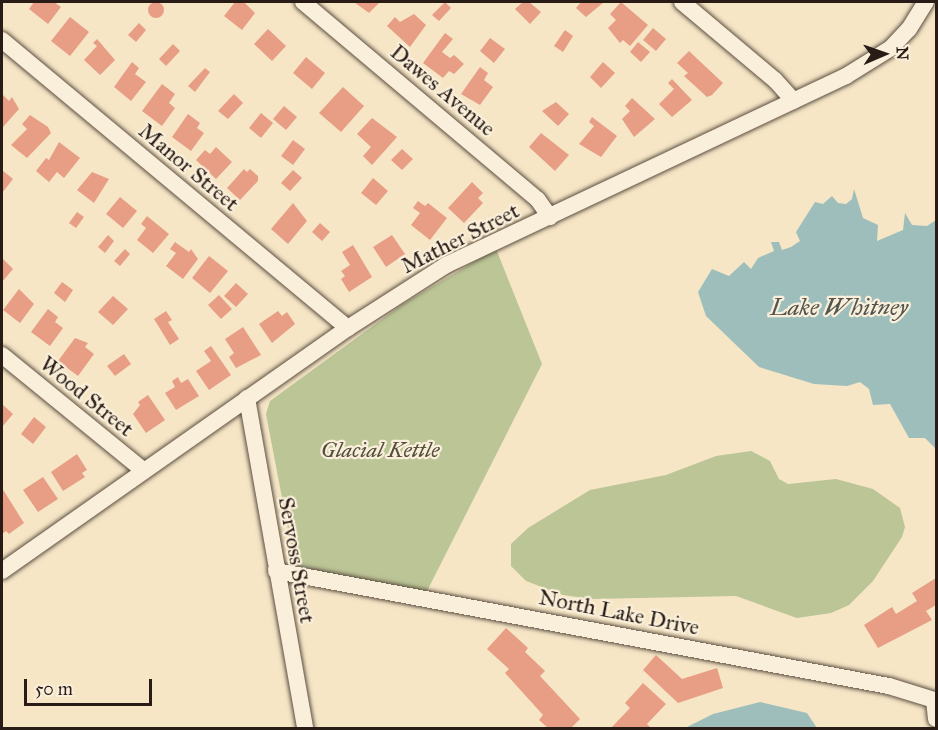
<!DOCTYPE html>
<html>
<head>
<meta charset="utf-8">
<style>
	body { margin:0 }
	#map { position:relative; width:938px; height:730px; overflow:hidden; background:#f6e6c6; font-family:"IM FELL Great Primer",serif }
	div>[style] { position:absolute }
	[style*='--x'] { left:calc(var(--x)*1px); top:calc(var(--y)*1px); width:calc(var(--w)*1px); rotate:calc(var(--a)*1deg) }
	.green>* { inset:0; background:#bbc596 }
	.water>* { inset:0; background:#9ebebb }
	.building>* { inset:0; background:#e79e85 }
	.round { border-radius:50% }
	.roads { filter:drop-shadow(0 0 2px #5c4e41) drop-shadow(0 0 2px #5c4e41) }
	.minor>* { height:16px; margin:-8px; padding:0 8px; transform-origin:8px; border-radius:8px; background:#f9efda }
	span { translate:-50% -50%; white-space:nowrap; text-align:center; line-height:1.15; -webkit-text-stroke:4.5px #f9efda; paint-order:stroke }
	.street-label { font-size:22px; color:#291b15 }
	.park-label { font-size:22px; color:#554e3c; font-style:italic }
	.water-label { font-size:24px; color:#52544f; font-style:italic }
	.frame { position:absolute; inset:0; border:3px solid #291b15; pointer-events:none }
	.north { position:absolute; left:854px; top:24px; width:60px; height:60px; -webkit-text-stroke:4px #f9efda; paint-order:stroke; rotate:88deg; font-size:16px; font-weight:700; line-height:24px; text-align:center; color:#291b15 }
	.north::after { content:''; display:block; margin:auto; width:21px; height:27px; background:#291b15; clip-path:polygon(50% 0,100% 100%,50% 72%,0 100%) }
	.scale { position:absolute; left:24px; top:679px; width:128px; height:27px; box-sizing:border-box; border:3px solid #291b15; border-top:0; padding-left:8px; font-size:18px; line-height:21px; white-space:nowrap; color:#291b15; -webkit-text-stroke:4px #f9efda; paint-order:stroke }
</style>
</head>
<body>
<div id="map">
	<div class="green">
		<div style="clip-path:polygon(496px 249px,542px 364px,426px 593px,295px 566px,266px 414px,270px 401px,403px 304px)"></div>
		<div style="clip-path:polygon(751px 451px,770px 461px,779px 479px,788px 484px,836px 479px,873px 489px,900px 508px,905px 527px,902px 537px,873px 581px,849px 605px,831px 613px,797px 618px,736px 596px,592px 599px,563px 595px,526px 581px,511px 566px,511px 544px,528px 528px,590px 490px,666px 475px,716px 456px)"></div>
	</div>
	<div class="water">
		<div style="clip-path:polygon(854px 189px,863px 218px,878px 225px,877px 241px,903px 230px,905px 213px,912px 225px,927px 226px,936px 220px,936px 449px,925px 438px,909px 438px,890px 404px,873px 405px,869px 389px,860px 382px,847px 386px,814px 384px,759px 367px,706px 316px,698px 292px,712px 269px,729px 276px,744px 262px,751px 269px,758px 258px,774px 251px,771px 242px,779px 242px,782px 250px,791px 247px,800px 241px,796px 232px,815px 202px,823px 204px,832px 196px,838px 203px,846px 204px,852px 199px)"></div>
		<div style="clip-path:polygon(760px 702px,807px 713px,817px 728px,685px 728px,713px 714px)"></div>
	</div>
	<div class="building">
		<div style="clip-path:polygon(34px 2px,54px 2px,61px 7px,48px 24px,29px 9px)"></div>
		<div style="clip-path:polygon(235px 2px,244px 2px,255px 13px,242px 30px,224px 16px)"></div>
		<div style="clip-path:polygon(354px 2px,380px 2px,369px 13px)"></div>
		<div style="clip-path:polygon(445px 2px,451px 8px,439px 21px,432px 15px)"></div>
		<div style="clip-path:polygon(523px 2px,529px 2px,541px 12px,530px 24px,515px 9px)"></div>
		<div style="clip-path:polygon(581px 2px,604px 2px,586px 17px,576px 8px)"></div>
		<div style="clip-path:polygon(621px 2px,648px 25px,630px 46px,623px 40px,620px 43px,608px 28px,616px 20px,610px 14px)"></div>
		<div class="round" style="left:148px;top:2px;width:16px;height:16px"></div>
		<div style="clip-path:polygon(414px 14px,426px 25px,410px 47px,387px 26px,395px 17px,400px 22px)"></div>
		<div style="clip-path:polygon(70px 17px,89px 32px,70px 56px,51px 41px)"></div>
		<div style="clip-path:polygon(139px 23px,146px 30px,136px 42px,128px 35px)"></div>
		<div style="clip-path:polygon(653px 28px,666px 39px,656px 51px,643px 40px)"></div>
		<div style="clip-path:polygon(268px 29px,286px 46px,272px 61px,254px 44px)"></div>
		<div style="clip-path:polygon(565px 30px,573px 36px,563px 52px,554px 46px)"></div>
		<div style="clip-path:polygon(445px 33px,453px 39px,442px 52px,450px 58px,454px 55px,464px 64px,454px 74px,449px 71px,443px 78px,423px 63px)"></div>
		<div style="clip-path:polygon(490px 38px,505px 49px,494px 63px,480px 51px)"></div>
		<div style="clip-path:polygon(97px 39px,115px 60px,100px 75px,84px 60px,97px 46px,93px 43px)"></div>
		<div style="clip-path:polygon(638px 42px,650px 52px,641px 62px,630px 52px)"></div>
		<div style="clip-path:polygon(173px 44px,180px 51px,166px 66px,159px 59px)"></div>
		<div style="clip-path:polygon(689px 51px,723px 83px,712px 95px,707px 97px,684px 76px,688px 73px,677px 63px)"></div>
		<div style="clip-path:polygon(306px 57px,325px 73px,312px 89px,293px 73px)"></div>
		<div style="clip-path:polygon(132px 62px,139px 68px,135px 74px,146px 82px,131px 101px,114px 87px)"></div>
		<div style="clip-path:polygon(603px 62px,615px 73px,601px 88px,590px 77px)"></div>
		<div style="clip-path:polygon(480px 67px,488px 73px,484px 80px,493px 87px,480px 105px,461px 94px)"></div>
		<div style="clip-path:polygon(205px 68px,210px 72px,195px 92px,188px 86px)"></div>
		<div style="clip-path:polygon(672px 79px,692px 100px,672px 117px,659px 104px,674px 89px,668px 83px)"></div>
		<div style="clip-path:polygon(162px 84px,175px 94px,169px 103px,175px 108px,162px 126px,142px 111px)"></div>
		<div style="clip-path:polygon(343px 87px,364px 106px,341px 132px,319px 113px)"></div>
		<div style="clip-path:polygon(2px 94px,9px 101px,12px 97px,19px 109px,3px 127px)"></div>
		<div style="clip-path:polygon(234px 94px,243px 103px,228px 119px,218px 111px)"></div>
		<div style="clip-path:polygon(632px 98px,655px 119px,634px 137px,622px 119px,630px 111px,625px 106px)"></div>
		<div style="clip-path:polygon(556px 102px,569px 114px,558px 126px,542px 111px)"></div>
		<div style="clip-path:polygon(284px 106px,297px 117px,286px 130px,273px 119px)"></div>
		<div style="clip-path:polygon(261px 113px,273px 123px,261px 138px,249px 128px)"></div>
		<div style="clip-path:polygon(188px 114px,200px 123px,197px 128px,204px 133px,191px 151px,172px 137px)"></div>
		<div style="clip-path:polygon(30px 115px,48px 127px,51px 133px,27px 158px,11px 145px,27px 129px,22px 124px)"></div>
		<div style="clip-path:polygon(592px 117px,617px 136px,601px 157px,579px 144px,594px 126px,589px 122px)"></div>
		<div style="clip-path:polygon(372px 118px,397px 137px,372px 165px,363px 156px,371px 147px,357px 134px)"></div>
		<div style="clip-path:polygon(541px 133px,569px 155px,555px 171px,529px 147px)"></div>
		<div style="clip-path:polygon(293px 140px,305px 149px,293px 165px,281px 156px)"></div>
		<div style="clip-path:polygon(59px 142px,80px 158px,64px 178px,57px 172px,49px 182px,36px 171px,46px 158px,49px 160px)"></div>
		<div style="clip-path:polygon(216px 147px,232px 162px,216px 179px,196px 160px,205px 150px,210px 154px)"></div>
		<div style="clip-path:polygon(402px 149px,413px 159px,402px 170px,391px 160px)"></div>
		<div style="clip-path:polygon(244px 169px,247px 172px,250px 169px,258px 176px,258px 181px,240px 200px,227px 188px)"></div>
		<div style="clip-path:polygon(2px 170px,13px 179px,2px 193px)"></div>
		<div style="clip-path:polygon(293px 170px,302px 178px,290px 191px,281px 183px)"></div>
		<div style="clip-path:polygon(92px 172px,109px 179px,94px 203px,77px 190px)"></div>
		<div style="clip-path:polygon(373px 178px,388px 191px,376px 205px,361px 193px)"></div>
		<div style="clip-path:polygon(472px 182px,483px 193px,478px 198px,483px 203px,464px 223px,448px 208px)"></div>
		<div style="clip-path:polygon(120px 197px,137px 211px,123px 228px,106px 214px)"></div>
		<div style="clip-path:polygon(418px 201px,425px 206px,428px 203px,447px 218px,430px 240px,411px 225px,420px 213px,413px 208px)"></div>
		<div style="clip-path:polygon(293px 203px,307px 221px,288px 244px,271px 229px)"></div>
		<div style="clip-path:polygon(77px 212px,84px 217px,76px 228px,69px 223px)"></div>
		<div style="clip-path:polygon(147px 216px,169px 234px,153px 253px,137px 240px,146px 228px,141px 224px)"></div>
		<div style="clip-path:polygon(320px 223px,330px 232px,322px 241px,312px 232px)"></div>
		<div style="clip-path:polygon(108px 235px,114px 241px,105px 253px,98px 247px)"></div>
		<div style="clip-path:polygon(392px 235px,405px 254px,386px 267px,373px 247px)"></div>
		<div style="clip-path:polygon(175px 242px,189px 252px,191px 249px,198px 259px,183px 279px,166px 266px,176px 253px,170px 249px)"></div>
		<div style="clip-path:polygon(353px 245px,372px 277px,349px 292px,341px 279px,345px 276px,341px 271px,350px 265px,342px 252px)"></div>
		<div style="clip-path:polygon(125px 249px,130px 254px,120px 266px,114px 261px)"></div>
		<div style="clip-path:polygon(209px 256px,228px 271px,210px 293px,192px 278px)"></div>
		<div style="clip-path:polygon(2px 258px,13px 269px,2px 282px)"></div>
		<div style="clip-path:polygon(62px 282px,73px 290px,65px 302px,54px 293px)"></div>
		<div style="clip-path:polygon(236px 283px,248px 294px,236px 307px,224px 296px)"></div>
		<div style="clip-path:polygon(19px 289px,34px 304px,20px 323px,3px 310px)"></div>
		<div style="clip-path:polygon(219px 295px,232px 309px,221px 319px,208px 305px)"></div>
		<div style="clip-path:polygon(113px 296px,128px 309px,113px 325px,98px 312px)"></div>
		<div style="clip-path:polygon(48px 309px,58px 317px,55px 322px,63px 328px,50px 346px,31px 332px)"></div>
		<div style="clip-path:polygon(166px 311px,172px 320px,168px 322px,179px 339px,170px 345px,154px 319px)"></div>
		<div style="clip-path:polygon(278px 311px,282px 316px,287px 312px,295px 324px,272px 343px,259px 324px)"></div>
		<div style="clip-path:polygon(243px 327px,261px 355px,236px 368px,229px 357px,234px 353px,225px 339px)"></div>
		<div style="clip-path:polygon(75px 338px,88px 343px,85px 347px,94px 354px,78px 376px,58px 361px)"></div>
		<div style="clip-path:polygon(211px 346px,231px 375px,209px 390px,196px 371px,211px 361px,204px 351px)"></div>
		<div style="clip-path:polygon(124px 354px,131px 364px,115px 376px,107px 366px)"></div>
		<div style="clip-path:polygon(178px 377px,181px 383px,188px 379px,199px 396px,176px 410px,165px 393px,175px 387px,172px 381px)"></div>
		<div style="clip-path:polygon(148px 395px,165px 420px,146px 433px,133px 414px,140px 405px,138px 402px)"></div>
		<div style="clip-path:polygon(2px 404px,13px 414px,2px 427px)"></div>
		<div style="clip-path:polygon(34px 417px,46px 427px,33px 444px,21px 434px)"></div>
		<div style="clip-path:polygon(77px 454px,87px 470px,82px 473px,85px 477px,63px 491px,51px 472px)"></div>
		<div style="clip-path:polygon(43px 477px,58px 499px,38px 512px,23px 490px)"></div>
		<div style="clip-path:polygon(2px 488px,24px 523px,9px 534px,6px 531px,2px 534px)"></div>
		<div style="clip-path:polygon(936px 578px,936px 605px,926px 611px,932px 620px,878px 648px,864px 625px,892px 607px,896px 614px,917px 601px,912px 593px)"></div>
		<div style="clip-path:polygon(506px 628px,528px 648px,525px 652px,545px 671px,540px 676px,580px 719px,571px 728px,548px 728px,539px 720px,543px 715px,505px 673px,509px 669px,487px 649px)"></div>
		<div style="clip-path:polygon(656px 655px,682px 679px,717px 668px,723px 688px,678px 703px,643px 670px)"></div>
		<div style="clip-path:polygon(643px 683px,666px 704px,647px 724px,650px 727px,611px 728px,630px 708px,625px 703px)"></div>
	</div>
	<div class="roads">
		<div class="minor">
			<div style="--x:303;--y:2;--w:307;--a:40.1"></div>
			<div style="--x:538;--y:200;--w:21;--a:55"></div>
			<div style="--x:682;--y:2;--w:121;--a:40"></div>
			<div style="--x:775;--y:80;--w:28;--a:48"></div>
			<div style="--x:2;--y:40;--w:450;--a:39.8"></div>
			<div style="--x:2;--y:355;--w:183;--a:39.2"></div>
			<div style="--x:247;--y:398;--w:335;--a:80"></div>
			<div style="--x:2;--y:571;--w:423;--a:-35.1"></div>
			<div style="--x:348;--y:328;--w:117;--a:-32.7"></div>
			<div style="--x:446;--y:265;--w:442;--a:-25.3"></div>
			<div style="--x:846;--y:76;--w:53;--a:-31.9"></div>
			<div style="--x:891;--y:48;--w:26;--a:-47"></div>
			<div style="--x:909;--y:29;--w:32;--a:-58"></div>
			<div style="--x:276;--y:571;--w:624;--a:10.63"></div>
			<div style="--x:889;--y:686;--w:47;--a:17.3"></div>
			<div style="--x:934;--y:700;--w:19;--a:84"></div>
		</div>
	</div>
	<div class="street-label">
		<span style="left:443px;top:90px;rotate:40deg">Dawes Avenue</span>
		<span style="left:189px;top:167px;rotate:40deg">Manor Street</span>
		<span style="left:460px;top:238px;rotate:-27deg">Mather Street</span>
		<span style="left:87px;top:396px;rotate:39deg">Wood Street</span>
		<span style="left:297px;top:560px;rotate:80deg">Servoss Street</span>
		<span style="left:619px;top:612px;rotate:11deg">North Lake Drive</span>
	</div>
	<div class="park-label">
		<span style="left:380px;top:450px">Glacial Kettle</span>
	</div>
	<div class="water-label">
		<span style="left:839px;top:308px">Lake Whitney</span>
	</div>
	<div class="frame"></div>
	<div class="north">N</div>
	<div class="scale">50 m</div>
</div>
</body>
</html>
